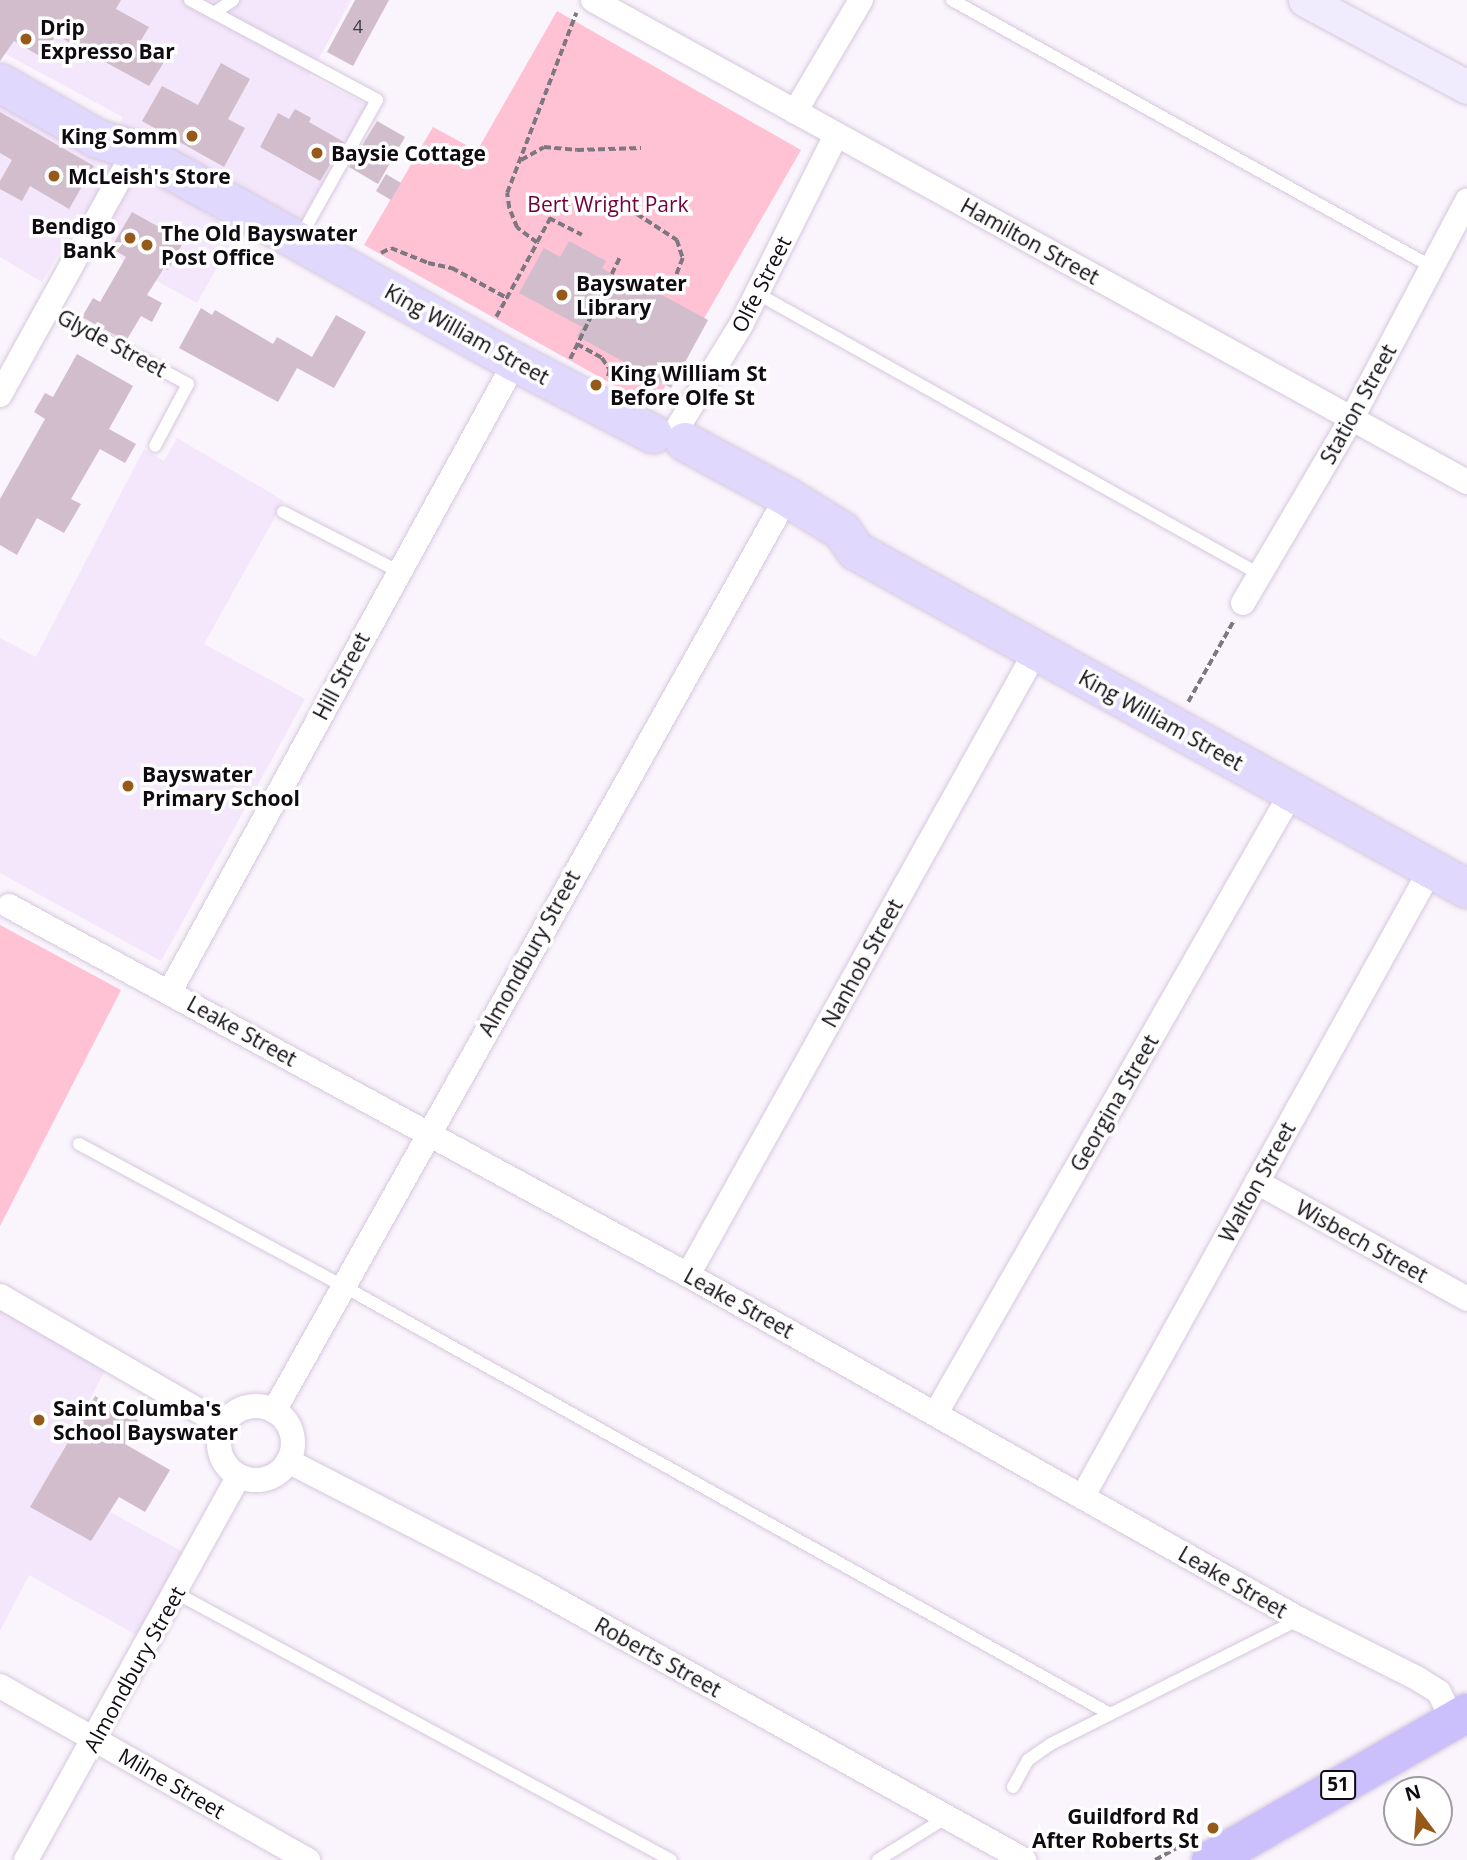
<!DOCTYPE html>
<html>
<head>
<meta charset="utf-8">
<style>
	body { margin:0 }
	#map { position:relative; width:1467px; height:1860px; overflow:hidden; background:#faf4fc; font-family:"Open Sans",sans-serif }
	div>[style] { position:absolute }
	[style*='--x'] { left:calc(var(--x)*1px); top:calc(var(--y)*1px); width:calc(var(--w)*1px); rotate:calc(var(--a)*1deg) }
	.built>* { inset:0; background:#f4e6fb }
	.green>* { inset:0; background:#ffc1d4 }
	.building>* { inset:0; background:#d1bdcb }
	.path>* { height:3.5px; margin-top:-1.75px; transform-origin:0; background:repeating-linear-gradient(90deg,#7d787f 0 7px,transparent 0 10.5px) }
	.roads { filter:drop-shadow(0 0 2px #d5c8dc) drop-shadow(0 0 2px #d5c8dc) }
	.lane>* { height:12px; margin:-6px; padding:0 6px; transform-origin:6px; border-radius:6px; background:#fff }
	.street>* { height:24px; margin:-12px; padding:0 12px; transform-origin:12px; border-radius:12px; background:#fff }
	.street>.ring { margin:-12px; padding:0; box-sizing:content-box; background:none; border:24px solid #fff; border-radius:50% }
	.secondary>* { height:33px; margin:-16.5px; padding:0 16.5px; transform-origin:16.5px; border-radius:16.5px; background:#f0ecfe }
	.primary>* { height:38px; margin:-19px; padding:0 19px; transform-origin:19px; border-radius:19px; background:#e0d9fd }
	.highway>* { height:38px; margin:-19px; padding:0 19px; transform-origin:19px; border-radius:19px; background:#ccc0fc }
	.dots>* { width:19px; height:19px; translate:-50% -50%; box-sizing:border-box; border:4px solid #fff; border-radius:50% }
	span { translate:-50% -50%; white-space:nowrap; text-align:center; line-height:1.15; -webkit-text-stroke:7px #fff; paint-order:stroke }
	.number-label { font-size:18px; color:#403840 }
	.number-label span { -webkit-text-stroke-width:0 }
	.shield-label span { padding:2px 5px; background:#fff; border:2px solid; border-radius:5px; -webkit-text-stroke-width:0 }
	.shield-label { font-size:19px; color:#0f0b11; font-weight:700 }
	.poi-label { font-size:21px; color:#0f0b11; font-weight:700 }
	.left { translate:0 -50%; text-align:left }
	.right { translate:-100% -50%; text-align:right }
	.park-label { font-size:21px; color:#73003d }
	.street-label { font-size:21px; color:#0f0b11 }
	.north { position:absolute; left:1383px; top:1776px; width:70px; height:70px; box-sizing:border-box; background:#fff; border:2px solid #9f9da0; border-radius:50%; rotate:344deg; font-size:19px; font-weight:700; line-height:28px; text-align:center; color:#0f0b11 }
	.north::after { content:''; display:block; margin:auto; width:24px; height:32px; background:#955a1a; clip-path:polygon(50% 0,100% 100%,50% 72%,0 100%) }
</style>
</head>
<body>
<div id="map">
	<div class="built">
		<div style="clip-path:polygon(0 0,351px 0,309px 76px,368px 105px,302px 220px,220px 175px,201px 211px,237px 232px,197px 303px,71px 233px,42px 282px,0 257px,0 98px,103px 155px,123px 117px,0 51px)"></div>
		<div style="clip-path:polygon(177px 438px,284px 501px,204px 644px,305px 699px,161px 961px,0 873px,0 638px,36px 657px,144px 449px,164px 461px)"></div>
		<div style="clip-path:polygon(0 1296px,110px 1361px,48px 1478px,194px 1558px,149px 1642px,29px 1575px,0 1631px)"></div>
	</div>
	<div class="green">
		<div style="clip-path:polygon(557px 11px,801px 150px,653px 407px,364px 245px,433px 127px,477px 151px)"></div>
		<div style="clip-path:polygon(0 925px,121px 990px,0 1226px)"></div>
	</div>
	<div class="building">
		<div style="clip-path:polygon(0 0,121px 0,116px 9px,149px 27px,137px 47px,164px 62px,149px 86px,56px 35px,43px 58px,14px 41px,0 61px)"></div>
		<div style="clip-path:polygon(355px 0,389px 0,353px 66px,327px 52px)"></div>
		<div style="clip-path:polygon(221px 63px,250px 79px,228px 119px,245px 128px,224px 167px,142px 121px,162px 86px,198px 105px)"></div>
		<div style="clip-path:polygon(295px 109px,311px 118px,309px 122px,344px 142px,320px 181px,260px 147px,278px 113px,289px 119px)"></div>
		<div style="clip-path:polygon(0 112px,94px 166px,69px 209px,30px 186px,22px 201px,0 189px,0 181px,12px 160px,0 153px)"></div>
		<div style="clip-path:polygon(377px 121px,405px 137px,378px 184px,349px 167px)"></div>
		<div style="clip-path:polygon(386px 174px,401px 183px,391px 200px,376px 191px)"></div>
		<div style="clip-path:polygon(132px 212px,184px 241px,168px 270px,164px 268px,147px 295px,162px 303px,152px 322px,141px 316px,126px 341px,82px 317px,93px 298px,100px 302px,126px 257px,111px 248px)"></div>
		<div style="clip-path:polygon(569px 241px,606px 261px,602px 268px,617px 277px,648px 295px,651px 289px,708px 320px,671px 388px,577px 336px,582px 327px,519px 293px,544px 248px,560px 257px)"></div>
		<div style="clip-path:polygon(201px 308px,212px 315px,215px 310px,273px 344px,277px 337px,312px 357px,336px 315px,366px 332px,334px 388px,297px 368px,278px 402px,179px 348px)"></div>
		<div style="clip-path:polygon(77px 354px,133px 386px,109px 429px,136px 444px,125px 463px,100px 449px,71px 499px,81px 504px,64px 533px,37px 518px,17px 555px,0 545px,0 499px,45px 419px,34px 412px,45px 393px,53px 397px)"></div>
		<div style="clip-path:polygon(95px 1396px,138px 1420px,125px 1444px,170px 1470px,145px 1512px,119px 1497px,91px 1541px,30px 1507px)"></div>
	</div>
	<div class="path">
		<div style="--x:521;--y:160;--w:26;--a:-29"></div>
		<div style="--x:544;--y:147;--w:33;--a:5"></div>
		<div style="--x:577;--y:150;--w:64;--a:-1.8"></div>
		<div style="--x:549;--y:218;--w:37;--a:27"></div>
		<div style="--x:537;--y:242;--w:38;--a:-61"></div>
		<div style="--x:555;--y:209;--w:31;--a:-21"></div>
		<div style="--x:584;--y:198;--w:19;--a:6"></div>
		<div style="--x:603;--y:200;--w:37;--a:22"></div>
		<div style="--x:637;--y:214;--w:48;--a:33"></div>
		<div style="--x:677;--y:240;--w:19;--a:72"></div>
		<div style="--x:683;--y:258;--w:30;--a:111"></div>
		<div style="--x:381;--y:253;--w:11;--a:-27"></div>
		<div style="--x:391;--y:248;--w:40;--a:22"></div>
		<div style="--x:428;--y:263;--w:25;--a:12"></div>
		<div style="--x:452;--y:268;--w:63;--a:28.6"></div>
		<div style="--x:496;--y:317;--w:85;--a:-61"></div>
		<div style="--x:537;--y:243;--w:25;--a:-143"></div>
		<div style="--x:517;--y:228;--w:22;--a:-112"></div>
		<div style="--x:509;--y:208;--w:15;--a:-98"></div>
		<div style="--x:507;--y:193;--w:193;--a:-69"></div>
		<div style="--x:577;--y:344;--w:29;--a:29"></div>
		<div style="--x:602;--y:358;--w:14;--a:56"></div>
		<div style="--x:610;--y:370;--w:8;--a:104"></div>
		<div style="--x:570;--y:359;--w:114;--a:-63.9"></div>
		<div style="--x:1188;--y:702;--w:94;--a:-60.7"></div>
		<div style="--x:1155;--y:1860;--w:37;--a:-29"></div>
	</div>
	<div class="roads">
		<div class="lane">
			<div style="--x:190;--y:0;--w:212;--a:28.1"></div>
			<div style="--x:377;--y:100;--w:158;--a:119.2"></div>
			<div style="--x:952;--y:0;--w:549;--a:29.08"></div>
			<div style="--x:214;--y:13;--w:23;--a:-34"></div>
			<div style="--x:758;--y:294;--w:574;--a:29.2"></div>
			<div style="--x:48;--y:309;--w:159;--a:28.2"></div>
			<div style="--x:188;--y:384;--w:70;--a:118"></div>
			<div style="--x:283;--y:512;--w:129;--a:27.2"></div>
			<div style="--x:79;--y:1144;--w:300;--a:28.3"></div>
			<div style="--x:343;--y:1286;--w:878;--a:29.16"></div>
			<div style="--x:176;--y:1593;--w:562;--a:28.34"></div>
			<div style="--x:1013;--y:1787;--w:31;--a:-61"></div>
			<div style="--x:1028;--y:1760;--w:28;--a:-35"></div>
			<div style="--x:1051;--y:1744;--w:276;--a:-26.7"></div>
			<div style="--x:878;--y:1860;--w:81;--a:-31.9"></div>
		</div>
		<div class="street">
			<div style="--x:593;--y:0;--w:998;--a:28.88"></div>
			<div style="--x:795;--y:112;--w:130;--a:-59.5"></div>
			<div style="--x:0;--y:395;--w:280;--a:-61.1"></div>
			<div style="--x:678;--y:427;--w:120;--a:-58.3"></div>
			<div style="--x:741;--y:325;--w:212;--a:-63.4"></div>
			<div style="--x:1243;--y:603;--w:215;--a:-59.5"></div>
			<div style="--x:1352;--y:418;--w:246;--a:-62.1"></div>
			<div style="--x:9;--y:906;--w:773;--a:28.52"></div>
			<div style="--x:688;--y:1275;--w:701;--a:29.38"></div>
			<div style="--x:1299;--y:1619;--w:130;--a:26.6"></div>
			<div style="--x:1415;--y:1677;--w:28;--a:32"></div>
			<div style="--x:1439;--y:1692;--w:31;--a:65"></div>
			<div style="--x:170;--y:991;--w:717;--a:-61.26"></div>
			<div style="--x:1257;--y:1182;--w:240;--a:29.1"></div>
			<div style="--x:688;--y:1275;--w:714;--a:-60.85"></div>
			<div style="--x:0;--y:1296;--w:258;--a:30"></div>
			<div class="ring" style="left:219px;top:1406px;width:50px;height:50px"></div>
			<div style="--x:274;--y:1411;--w:1048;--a:-60.7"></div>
			<div style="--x:936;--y:1413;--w:716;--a:-60.18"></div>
			<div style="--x:288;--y:1461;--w:276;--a:27.2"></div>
			<div style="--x:533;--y:1587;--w:562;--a:29.07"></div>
			<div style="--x:1083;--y:1496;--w:717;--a:-60.97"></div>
			<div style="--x:0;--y:1686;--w:354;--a:29.5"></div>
			<div style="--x:26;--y:1860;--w:439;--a:-61"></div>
		</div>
		<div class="secondary">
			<div style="--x:1305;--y:0;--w:184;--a:28.2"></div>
		</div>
		<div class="primary">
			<div style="--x:0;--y:83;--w:113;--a:29.7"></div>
			<div style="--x:98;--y:139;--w:39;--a:17"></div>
			<div style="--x:135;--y:150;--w:435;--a:29.2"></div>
			<div style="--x:515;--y:362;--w:156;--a:27.6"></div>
			<div style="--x:685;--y:442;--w:116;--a:28.3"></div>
			<div style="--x:787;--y:497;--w:65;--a:31.7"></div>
			<div style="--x:842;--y:531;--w:24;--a:55"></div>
			<div style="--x:856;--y:551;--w:698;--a:28.95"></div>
		</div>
		<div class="highway">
			<div style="--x:1211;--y:1860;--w:295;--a:-29.9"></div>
		</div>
	</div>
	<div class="dots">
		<div style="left:26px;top:39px;background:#955a1a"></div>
		<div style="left:192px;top:136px;background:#955a1a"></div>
		<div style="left:317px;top:153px;background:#955a1a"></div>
		<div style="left:54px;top:176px;background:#955a1a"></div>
		<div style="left:130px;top:238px;background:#955a1a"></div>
		<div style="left:147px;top:245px;background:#955a1a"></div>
		<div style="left:562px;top:295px;background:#955a1a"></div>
		<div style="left:596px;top:385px;background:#955a1a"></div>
		<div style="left:128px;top:786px;background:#955a1a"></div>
		<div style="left:39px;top:1420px;background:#955a1a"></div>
		<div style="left:1213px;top:1828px;background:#955a1a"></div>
	</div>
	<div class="number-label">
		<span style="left:358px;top:26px">4</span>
	</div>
	<div class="shield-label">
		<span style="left:1338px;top:1785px">51</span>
	</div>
	<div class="poi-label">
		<span class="left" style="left:40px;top:39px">Drip<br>Expresso Bar</span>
		<span class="right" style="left:178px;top:136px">King Somm</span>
		<span class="left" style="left:331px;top:153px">Baysie Cottage</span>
		<span class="left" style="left:68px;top:176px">McLeish's Store</span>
		<span class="right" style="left:116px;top:238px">Bendigo<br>Bank</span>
		<span class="left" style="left:161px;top:245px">The Old Bayswater<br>Post Office</span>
		<span class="left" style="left:576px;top:295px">Bayswater<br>Library</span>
		<span class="left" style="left:610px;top:385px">King William St<br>Before Olfe St</span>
		<span class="left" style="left:142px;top:786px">Bayswater<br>Primary School</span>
		<span class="left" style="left:53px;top:1420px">Saint Columba's<br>School Bayswater</span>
		<span class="right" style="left:1199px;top:1828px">Guildford Rd<br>After Roberts St</span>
	</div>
	<div class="park-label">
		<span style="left:608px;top:204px">Bert Wright Park</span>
	</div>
	<div class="street-label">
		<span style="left:1030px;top:241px;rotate:29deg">Hamilton Street</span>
		<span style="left:761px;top:284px;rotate:-63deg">Olfe Street</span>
		<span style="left:467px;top:334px;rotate:29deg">King William Street</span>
		<span style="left:112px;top:343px;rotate:28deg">Glyde Street</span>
		<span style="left:1358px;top:404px;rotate:-61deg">Station Street</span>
		<span style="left:341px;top:676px;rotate:-62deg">Hill Street</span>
		<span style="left:1161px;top:720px;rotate:29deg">King William Street</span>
		<span style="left:529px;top:953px;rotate:-61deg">Almondbury Street</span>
		<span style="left:862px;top:963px;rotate:-61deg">Nanhob Street</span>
		<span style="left:242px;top:1031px;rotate:29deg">Leake Street</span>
		<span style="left:1114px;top:1103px;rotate:-60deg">Georgina Street</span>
		<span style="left:1257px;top:1182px;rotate:-61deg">Walton Street</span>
		<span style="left:1362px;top:1241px;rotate:29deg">Wisbech Street</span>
		<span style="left:739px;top:1303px;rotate:29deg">Leake Street</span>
		<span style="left:1233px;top:1582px;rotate:30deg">Leake Street</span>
		<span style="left:658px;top:1657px;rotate:29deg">Roberts Street</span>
		<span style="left:134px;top:1669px;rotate:-61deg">Almondbury Street</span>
		<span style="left:172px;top:1783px;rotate:30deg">Milne Street</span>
	</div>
	<div class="north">N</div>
</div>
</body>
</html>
